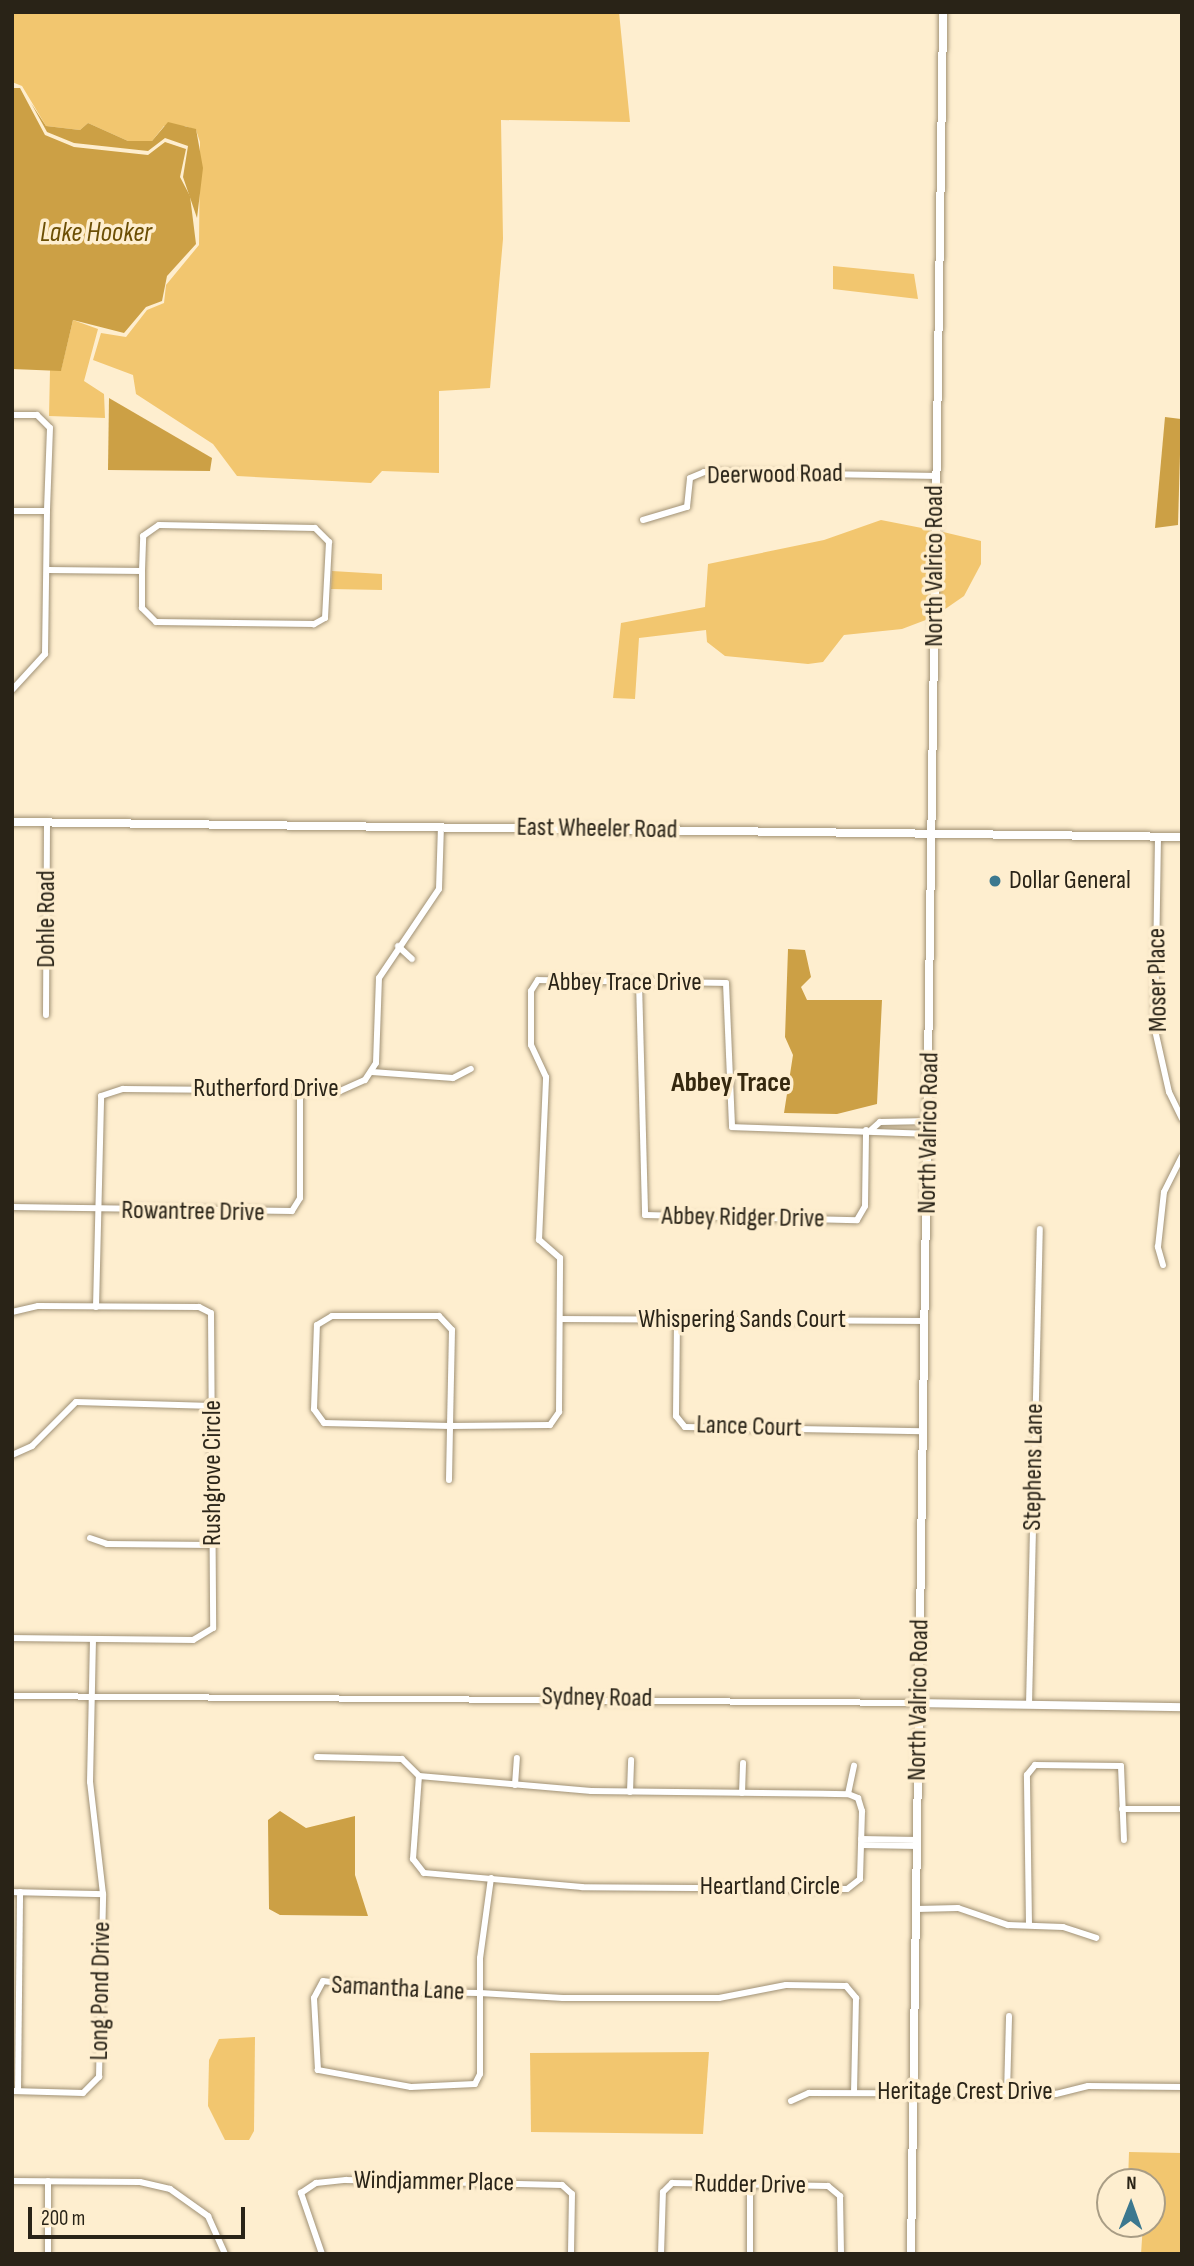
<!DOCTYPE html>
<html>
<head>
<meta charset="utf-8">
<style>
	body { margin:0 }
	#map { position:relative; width:1194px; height:2266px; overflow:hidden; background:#feeecf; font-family:"Sofia Sans Condensed",sans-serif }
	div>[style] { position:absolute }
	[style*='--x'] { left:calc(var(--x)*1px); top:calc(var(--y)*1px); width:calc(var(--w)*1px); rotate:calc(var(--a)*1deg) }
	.green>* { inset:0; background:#f2c66f }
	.water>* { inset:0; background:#cca045 }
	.roads { filter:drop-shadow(0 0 2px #a09175) drop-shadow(0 0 2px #a09175) }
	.street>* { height:6px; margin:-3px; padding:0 3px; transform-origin:3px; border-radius:3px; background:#fff }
	.secondary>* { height:8px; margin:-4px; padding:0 4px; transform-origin:4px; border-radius:4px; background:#fff }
	.dots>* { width:19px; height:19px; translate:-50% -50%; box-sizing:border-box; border:4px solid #feeecf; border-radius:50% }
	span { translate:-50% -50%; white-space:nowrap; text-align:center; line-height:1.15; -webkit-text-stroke:7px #feeecf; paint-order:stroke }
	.street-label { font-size:26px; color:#292317 }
	.poi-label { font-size:26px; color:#292317 }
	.left { translate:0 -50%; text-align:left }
	.water-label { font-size:28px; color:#6c4f05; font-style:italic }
	.neighbourhood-label { font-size:28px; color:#35280f; font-weight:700 }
	.frame { position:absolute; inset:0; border:14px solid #292317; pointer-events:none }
	.north { position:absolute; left:1096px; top:2168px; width:70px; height:70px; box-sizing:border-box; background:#feeecf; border:2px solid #a99d85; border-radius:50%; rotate:1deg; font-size:19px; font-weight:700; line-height:28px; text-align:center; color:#292317 }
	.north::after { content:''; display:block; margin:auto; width:24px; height:32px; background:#3c788f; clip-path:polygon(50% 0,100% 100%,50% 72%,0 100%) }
	.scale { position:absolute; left:28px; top:2207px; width:217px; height:32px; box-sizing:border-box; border:4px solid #292317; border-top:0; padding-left:9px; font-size:21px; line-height:24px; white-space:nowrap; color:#292317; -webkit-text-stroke:5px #feeecf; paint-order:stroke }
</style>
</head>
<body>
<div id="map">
	<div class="green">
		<div style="clip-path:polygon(12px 12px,619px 12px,630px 122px,501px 120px,503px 239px,490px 388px,439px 391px,439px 473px,382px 471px,371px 483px,237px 476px,213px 444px,136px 394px,133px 375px,93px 360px,101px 333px,126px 337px,147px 310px,164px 303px,166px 285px,199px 245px,200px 142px,196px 130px,185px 126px,164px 126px,152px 141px,128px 141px,88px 123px,80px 130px,46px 126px,22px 86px,12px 82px)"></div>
		<div style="clip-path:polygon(833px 266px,914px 274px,918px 299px,833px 289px)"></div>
		<div style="clip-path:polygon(73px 320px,98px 329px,84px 381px,104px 394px,105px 418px,49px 416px,50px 370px,61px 370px)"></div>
		<div style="clip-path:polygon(881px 520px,932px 530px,931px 618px,902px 629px,844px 635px,823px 662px,808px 664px,725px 656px,707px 642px,706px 630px,639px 638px,635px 699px,613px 698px,621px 623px,705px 607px,708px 564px,824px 540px)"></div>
		<div style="clip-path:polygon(939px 531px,981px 541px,981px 564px,964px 596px,938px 614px)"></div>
		<div style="clip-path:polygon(332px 571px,382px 574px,382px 590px,331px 589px)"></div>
		<div style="clip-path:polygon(255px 2037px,254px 2131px,249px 2140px,225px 2140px,208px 2106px,209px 2060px,219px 2039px)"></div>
		<div style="clip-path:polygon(709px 2052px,703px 2134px,531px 2132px,530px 2053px)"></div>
		<div style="clip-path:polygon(1129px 2152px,1182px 2153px,1182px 2254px,1141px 2254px,1143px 2224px,1152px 2224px,1152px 2182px,1128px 2182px)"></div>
	</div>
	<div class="water">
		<div style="clip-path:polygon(12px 88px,20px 88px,45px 135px,74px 147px,148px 155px,165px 142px,186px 149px,180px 177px,190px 196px,196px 244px,167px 276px,162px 301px,146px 307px,124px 333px,73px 320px,61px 371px,12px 369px)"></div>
		<div style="clip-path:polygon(31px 103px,46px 126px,80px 130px,88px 123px,128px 141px,152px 141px,168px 122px,196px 129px,203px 168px,197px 218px,183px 177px,188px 146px,165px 138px,148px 151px,74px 143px,47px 132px)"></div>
		<div style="clip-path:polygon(109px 398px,212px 458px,210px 471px,108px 470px)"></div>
		<div style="clip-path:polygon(1165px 417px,1181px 419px,1178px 525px,1155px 528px)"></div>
		<div style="clip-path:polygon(788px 949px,805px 950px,811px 977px,801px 987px,807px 1000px,882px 1000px,877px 1104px,837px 1114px,784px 1113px,793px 1055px,785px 1037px)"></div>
		<div style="clip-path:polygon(280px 1811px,306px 1828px,355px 1816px,355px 1875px,368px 1916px,280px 1915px,269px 1909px,268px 1820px)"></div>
	</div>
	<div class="roads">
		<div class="street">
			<div style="--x:12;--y:415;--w:25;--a:0"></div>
			<div style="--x:37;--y:415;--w:18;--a:45"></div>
			<div style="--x:50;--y:428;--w:83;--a:92.1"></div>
			<div style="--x:47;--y:511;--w:35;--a:180"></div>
			<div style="--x:643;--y:520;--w:46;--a:-16.5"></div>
			<div style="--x:687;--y:507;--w:29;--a:-84"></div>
			<div style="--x:690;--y:478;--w:15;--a:-23"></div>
			<div style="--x:704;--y:472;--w:232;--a:1"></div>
			<div style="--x:159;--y:525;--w:156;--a:1.1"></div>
			<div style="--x:315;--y:528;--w:20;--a:45"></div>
			<div style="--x:329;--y:542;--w:76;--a:93"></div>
			<div style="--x:325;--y:618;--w:13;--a:151"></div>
			<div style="--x:314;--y:624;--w:158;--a:-179.3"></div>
			<div style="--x:156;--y:622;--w:20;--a:-135"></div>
			<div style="--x:142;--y:608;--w:37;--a:-90"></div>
			<div style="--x:142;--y:571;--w:35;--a:-88"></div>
			<div style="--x:143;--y:536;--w:19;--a:-35"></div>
			<div style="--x:48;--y:570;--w:94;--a:0.6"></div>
			<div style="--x:12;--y:690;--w:49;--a:-47.5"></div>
			<div style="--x:45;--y:654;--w:143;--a:-89.2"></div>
			<div style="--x:1158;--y:837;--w:193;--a:90.9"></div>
			<div style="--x:1155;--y:1030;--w:64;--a:77.3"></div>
			<div style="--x:1169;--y:1092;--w:30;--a:64"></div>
			<div style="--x:398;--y:946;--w:19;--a:43"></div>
			<div style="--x:639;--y:982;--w:233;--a:88.5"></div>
			<div style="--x:645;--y:1215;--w:212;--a:1.4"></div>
			<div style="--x:857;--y:1220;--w:16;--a:-60"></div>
			<div style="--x:865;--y:1206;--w:76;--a:-89.2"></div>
			<div style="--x:46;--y:1015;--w:193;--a:-89.7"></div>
			<div style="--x:372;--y:1072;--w:81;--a:4.2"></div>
			<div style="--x:453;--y:1078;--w:20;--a:-27"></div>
			<div style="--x:871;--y:1130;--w:12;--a:-42"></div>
			<div style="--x:880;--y:1122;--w:49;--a:-1.2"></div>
			<div style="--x:12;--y:1207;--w:280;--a:0.8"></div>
			<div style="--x:292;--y:1211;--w:15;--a:-58"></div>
			<div style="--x:300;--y:1198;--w:108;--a:-90"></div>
			<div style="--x:1163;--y:1265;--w:19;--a:-106"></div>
			<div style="--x:1158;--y:1247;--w:55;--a:-83.8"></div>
			<div style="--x:1164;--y:1192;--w:40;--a:-63.4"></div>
			<div style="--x:96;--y:1307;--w:211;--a:-88.6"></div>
			<div style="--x:101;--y:1096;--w:23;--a:-18"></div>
			<div style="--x:123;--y:1089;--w:217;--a:0.5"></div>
			<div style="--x:340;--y:1091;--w:27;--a:-24"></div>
			<div style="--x:365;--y:1080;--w:20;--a:-57"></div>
			<div style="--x:376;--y:1063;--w:85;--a:-88"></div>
			<div style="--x:379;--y:978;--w:107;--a:-56"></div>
			<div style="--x:439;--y:889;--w:62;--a:-88.2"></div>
			<div style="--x:12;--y:1312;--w:27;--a:-13"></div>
			<div style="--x:38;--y:1306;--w:161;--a:0.4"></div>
			<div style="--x:199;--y:1307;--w:13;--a:27"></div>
			<div style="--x:211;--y:1313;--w:315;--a:89.6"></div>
			<div style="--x:213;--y:1628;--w:23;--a:149"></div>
			<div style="--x:193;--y:1640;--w:181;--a:-179.4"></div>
			<div style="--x:332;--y:1316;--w:107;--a:0"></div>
			<div style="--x:439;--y:1316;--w:19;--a:47"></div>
			<div style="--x:452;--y:1330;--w:96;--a:91.2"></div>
			<div style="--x:450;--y:1426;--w:126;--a:-178.6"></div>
			<div style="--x:324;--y:1423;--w:17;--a:-126"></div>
			<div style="--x:314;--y:1409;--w:84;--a:-88"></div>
			<div style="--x:317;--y:1325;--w:17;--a:-31"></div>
			<div style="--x:560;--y:1319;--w:365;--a:0.3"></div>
			<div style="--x:677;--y:1320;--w:96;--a:90.6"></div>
			<div style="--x:676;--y:1416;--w:14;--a:51"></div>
			<div style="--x:685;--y:1427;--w:238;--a:1"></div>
			<div style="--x:12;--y:1455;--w:22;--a:-24"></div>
			<div style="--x:32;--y:1446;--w:62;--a:-45"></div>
			<div style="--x:76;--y:1402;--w:137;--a:1.7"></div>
			<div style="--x:449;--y:1480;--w:54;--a:-88.9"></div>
			<div style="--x:450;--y:1426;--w:100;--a:-0.6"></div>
			<div style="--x:550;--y:1425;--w:16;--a:-55"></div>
			<div style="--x:559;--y:1412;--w:154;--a:-89.6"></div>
			<div style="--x:560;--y:1258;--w:28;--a:-139"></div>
			<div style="--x:539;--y:1240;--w:163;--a:-87.5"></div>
			<div style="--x:546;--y:1077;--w:35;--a:-115"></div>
			<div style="--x:531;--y:1045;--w:54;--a:-90"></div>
			<div style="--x:531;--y:991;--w:13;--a:-58"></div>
			<div style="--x:538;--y:980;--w:188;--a:0.9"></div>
			<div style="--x:726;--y:983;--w:144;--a:87.6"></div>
			<div style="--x:732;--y:1127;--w:197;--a:2"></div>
			<div style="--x:90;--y:1538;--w:18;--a:19"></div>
			<div style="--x:107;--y:1544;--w:106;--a:0.5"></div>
			<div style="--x:12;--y:1696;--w:906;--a:0.44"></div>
			<div style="--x:1029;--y:1705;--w:476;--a:-88.7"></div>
			<div style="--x:317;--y:1757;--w:85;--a:1.3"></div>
			<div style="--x:402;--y:1759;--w:24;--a:45"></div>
			<div style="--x:419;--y:1776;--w:173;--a:5"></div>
			<div style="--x:591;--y:1791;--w:257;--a:0.7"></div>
			<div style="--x:848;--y:1794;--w:11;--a:22"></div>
			<div style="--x:858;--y:1798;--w:14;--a:73"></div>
			<div style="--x:862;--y:1811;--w:68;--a:91.7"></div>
			<div style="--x:860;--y:1879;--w:16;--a:142"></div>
			<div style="--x:847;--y:1889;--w:265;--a:-179.6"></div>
			<div style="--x:582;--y:1887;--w:159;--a:-174.9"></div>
			<div style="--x:424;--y:1873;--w:18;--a:-128"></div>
			<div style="--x:413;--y:1859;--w:83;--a:-85.9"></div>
			<div style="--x:515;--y:1785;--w:27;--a:-86"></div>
			<div style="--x:630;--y:1792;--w:32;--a:-88"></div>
			<div style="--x:742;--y:1793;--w:30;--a:-88"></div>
			<div style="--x:848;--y:1794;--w:29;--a:-78"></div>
			<div style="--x:1122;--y:1809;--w:60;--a:0"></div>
			<div style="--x:861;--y:1839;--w:57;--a:1"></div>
			<div style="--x:861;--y:1845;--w:57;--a:1"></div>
			<div style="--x:491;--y:1878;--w:81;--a:97.8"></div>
			<div style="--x:480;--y:1958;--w:116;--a:90"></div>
			<div style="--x:480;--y:2074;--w:11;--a:117"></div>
			<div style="--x:475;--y:2084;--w:64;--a:177.3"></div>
			<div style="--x:411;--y:2087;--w:95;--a:-169.6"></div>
			<div style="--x:318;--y:2070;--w:72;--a:-93.2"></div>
			<div style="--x:314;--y:1998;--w:19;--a:-62"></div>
			<div style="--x:323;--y:1981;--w:87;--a:7.3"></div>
			<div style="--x:409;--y:1992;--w:71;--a:0.8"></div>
			<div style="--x:480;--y:1993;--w:83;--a:3.4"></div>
			<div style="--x:563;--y:1998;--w:156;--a:0"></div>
			<div style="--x:719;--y:1998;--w:68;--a:-11"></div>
			<div style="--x:786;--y:1985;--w:60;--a:1"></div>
			<div style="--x:846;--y:1986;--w:16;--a:50"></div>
			<div style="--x:856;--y:1998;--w:95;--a:91.2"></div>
			<div style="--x:12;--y:1892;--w:91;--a:1.3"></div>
			<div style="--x:917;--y:1909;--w:41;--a:-1.4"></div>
			<div style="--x:958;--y:1908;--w:53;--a:18.8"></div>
			<div style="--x:1008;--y:1925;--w:55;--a:2.1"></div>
			<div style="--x:1063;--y:1927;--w:35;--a:18"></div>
			<div style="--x:1029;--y:1925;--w:150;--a:-90.8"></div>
			<div style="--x:1027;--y:1775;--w:13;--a:-51"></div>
			<div style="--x:1035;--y:1765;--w:86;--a:0.7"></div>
			<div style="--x:1121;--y:1766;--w:74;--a:87.7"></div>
			<div style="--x:12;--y:2091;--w:71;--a:1.6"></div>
			<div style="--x:83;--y:2093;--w:23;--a:-45"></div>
			<div style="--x:99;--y:2077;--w:183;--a:-88.7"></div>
			<div style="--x:103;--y:1894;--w:113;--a:-96.6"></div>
			<div style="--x:90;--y:1782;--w:143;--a:-88.8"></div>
			<div style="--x:18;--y:2091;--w:199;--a:-89.4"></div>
			<div style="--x:1007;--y:2094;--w:78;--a:-88.5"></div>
			<div style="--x:791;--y:2101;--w:20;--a:-24"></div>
			<div style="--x:809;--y:2093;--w:247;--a:0.2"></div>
			<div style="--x:1056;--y:2094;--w:33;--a:-14"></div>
			<div style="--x:1088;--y:2086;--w:94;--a:0.6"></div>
			<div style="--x:12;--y:2181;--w:128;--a:0.4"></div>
			<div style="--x:140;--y:2182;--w:31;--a:13"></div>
			<div style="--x:170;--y:2189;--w:47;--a:35.4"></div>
			<div style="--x:208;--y:2216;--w:42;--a:65.9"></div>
			<div style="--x:48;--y:2254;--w:73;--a:-90"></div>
			<div style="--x:322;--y:2254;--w:65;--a:-109"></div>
			<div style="--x:301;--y:2193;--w:18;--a:-34"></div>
			<div style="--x:316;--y:2183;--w:30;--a:-6"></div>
			<div style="--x:346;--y:2180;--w:216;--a:1.3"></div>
			<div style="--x:562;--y:2185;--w:13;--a:42"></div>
			<div style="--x:572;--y:2194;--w:60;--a:91"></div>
			<div style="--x:661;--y:2254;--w:62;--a:-88.2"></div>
			<div style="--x:663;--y:2192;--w:13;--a:-45"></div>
			<div style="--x:672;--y:2183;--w:156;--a:1.1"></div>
			<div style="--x:828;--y:2186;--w:16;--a:40"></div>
			<div style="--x:840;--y:2196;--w:58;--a:89"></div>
			<div style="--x:750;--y:2254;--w:68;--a:-90"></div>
		</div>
		<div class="secondary">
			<div style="--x:12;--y:822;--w:1170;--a:0.73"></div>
			<div style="--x:918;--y:1703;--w:264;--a:0.9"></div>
			<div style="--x:911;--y:2254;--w:2242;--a:-89.18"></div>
		</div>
	</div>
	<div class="dots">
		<div style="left:995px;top:881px;background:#3c788f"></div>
	</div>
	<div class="street-label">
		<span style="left:775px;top:475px;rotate:-1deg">Deerwood Road</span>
		<span style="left:935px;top:566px;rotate:-90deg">North Valrico Road</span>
		<span style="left:597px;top:829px;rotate:1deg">East Wheeler Road</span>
		<span style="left:47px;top:919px;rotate:-90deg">Dohle Road</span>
		<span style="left:1158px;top:980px;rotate:-91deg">Moser Place</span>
		<span style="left:625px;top:983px">Abbey Trace Drive</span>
		<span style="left:266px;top:1089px">Rutherford Drive</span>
		<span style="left:929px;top:1133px;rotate:-89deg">North Valrico Road</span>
		<span style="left:193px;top:1212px;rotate:1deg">Rowantree Drive</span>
		<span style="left:743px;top:1218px;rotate:1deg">Abbey Ridger Drive</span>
		<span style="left:742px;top:1320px">Whispering Sands Court</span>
		<span style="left:749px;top:1427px;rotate:2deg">Lance Court</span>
		<span style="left:1034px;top:1467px;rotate:-89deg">Stephens Lane</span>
		<span style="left:213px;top:1473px;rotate:-90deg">Rushgrove Circle</span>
		<span style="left:597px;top:1698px;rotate:1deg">Sydney Road</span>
		<span style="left:919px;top:1700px;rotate:-89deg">North Valrico Road</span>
		<span style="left:770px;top:1887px">Heartland Circle</span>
		<span style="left:398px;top:1989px;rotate:3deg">Samantha Lane</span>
		<span style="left:101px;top:1991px;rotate:-89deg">Long Pond Drive</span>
		<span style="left:965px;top:2092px">Heritage Crest Drive</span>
		<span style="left:434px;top:2182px;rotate:1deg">Windjammer Place</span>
		<span style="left:750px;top:2185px;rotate:1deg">Rudder Drive</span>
	</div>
	<div class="poi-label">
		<span class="left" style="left:1009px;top:881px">Dollar General</span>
	</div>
	<div class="water-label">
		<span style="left:96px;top:233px">Lake Hooker</span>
	</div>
	<div class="neighbourhood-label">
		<span style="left:731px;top:1083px">Abbey Trace</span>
	</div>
	<div class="frame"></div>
	<div class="north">N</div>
	<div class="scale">200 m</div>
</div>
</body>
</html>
